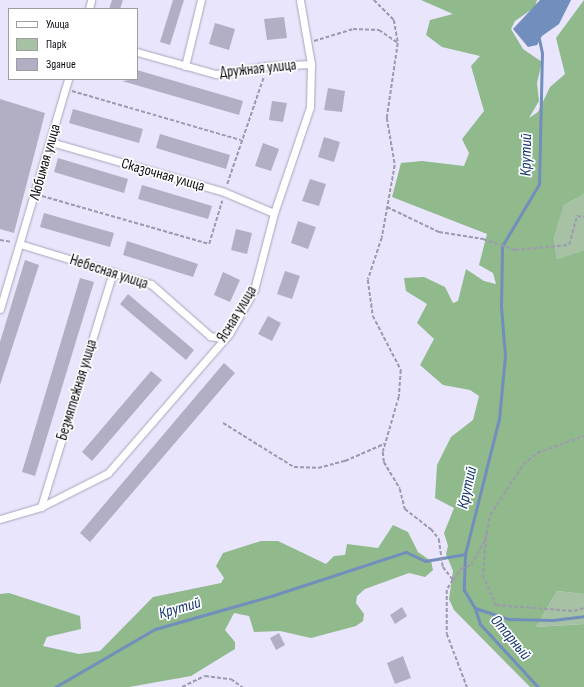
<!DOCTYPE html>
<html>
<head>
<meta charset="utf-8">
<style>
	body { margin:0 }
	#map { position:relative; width:584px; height:687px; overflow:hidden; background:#e8e5fc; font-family:"Sofia Sans Condensed",sans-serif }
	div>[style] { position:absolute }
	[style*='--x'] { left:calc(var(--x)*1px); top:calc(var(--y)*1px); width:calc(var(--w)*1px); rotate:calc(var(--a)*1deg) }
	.green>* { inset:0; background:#a6c1a3 }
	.forest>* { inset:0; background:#90b98c }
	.water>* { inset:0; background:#728ebc }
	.stream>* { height:3px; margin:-1.5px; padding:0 1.5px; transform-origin:1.5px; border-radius:1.5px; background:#728ebc }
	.building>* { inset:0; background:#b2afc4 }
	.path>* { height:1.5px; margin-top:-0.75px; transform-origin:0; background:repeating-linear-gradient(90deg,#9d9aac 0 4px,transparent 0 6px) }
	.roads { filter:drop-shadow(0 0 1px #a8a5ba) drop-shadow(0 0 1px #a8a5ba) }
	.street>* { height:7px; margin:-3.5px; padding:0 3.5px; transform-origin:3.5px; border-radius:3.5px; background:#fff }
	span { translate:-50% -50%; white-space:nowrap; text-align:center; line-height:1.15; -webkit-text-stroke:3.5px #fff; paint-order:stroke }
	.street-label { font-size:15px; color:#0d0b13 }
	.water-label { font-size:16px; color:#14356e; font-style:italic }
	.legend { position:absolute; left:8px; top:8px; width:130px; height:72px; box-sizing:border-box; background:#fff; border:1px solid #9e9da1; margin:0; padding:5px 7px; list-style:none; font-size:12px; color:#0d0b13 }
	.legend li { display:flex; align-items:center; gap:8px; height:20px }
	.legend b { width:20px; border:1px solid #9e9da1 }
</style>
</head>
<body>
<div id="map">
	<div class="green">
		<div style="clip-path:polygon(584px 194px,584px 250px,557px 259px,554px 238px,564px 205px)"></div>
		<div style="clip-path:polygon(557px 591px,584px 594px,584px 624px,536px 627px)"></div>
	</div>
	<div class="forest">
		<div style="clip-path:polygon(421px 0,537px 0,535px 7px,515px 21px,511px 29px,523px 49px,542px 62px,537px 83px,539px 101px,529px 118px,538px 112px,550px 87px,565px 74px,556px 38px,584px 0,584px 194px,564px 205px,554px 238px,557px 259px,584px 250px,584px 594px,557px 591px,536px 627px,584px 624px,584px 687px,530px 687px,454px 610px,449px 599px,453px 571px,446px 554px,448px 546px,444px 533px,454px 508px,435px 498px,437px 465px,451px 437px,473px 420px,479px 396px,470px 390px,443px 385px,420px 365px,434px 339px,417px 323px,427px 304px,406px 291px,404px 278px,424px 277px,445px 287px,453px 303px,458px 301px,466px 269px,484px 281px,496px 284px,493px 273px,479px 265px,487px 234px,392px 197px,401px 163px,422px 161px,464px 166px,469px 153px,462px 139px,484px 111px,471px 66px,480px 56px,442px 47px,426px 35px,430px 20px,453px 14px)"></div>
		<div style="clip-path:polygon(393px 525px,408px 532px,418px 552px,431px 561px,433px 570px,425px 577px,409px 573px,365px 589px,357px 596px,356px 603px,364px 614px,363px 621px,356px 626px,311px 638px,280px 631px,254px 632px,249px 616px,234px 613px,225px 630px,235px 642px,235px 649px,191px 676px,129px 687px,0 687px,0 594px,9px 593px,80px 616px,81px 629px,47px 637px,43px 646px,79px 654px,100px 651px,153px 597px,221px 583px,224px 578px,216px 566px,223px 553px,261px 541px,278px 541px,326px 564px,334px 556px,345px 555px,347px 544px,378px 548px)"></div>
	</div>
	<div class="water">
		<div style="clip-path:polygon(540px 0,571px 0,559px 24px,542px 36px,537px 45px,528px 47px,513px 29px)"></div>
	</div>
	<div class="stream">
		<div style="--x:465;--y:554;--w:36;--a:92"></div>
		<div style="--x:464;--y:590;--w:21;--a:59"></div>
		<div style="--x:475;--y:608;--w:17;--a:73"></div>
		<div style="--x:480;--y:624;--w:86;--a:47.4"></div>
		<div style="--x:475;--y:608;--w:35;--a:18"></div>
		<div style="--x:508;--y:619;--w:45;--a:1.3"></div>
		<div style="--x:553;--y:620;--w:31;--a:-7"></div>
		<div style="--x:55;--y:687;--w:116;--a:-30.1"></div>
		<div style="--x:155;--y:629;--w:121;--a:-15.9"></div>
		<div style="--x:271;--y:596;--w:142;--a:-18.1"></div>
		<div style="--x:406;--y:552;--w:21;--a:25"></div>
		<div style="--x:425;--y:561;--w:41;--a:-9.9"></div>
		<div style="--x:465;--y:554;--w:139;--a:-75.9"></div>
		<div style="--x:499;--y:419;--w:63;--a:-84.6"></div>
		<div style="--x:505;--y:356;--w:50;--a:-94.6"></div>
		<div style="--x:501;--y:306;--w:60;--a:-89"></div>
		<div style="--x:502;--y:246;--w:72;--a:-59.2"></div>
		<div style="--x:539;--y:184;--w:131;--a:-88.7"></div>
		<div style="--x:542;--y:53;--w:14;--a:-102"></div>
	</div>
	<div class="building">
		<div style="clip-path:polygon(112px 0,123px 0,120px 9px,109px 9px)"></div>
		<div style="clip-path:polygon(173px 0,184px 0,170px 45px,160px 42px)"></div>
		<div style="clip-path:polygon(284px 17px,287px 38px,267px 40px,264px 19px)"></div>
		<div style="clip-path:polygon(215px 23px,235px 29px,229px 50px,209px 44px)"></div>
		<div style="clip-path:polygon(137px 70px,243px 101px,239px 115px,122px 81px,137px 79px)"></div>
		<div style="clip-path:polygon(328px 88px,345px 91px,342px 112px,324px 110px)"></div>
		<div style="clip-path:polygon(0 99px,45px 113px,14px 233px,0 229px)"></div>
		<div style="clip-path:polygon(272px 101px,287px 103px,283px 122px,269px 120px)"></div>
		<div style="clip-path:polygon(73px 109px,143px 129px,139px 143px,69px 123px)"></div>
		<div style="clip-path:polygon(160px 134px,230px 155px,226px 169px,156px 148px)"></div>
		<div style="clip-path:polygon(324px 137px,340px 142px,334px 162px,318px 157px)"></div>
		<div style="clip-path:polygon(263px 143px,279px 149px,271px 171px,255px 166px)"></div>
		<div style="clip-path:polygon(58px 158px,128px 179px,124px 193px,54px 172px)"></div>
		<div style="clip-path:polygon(310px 179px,326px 184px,319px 206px,302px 201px)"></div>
		<div style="clip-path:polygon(142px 185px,212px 206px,208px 219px,138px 199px)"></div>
		<div style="clip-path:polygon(44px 213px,114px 233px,110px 247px,40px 227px)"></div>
		<div style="clip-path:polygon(298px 221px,316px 227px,308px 249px,291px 243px)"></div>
		<div style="clip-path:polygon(236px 229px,252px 233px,247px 254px,231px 250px)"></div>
		<div style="clip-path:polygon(127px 241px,198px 264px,193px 277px,123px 255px)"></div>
		<div style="clip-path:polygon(25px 260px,39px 265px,0 385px,0 342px)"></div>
		<div style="clip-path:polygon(285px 271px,300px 276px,292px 299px,277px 294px)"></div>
		<div style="clip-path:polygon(223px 272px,240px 280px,230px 302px,214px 295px)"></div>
		<div style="clip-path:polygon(80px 278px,94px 282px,35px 476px,22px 472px)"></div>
		<div style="clip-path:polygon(128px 294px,194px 350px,186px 360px,120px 304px)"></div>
		<div style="clip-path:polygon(268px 316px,281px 323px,272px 341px,258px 334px)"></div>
		<div style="clip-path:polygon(224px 363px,235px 373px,90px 542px,80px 533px)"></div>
		<div style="clip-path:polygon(151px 371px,162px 380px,92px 461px,82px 452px)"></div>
		<div style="clip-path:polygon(402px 607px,407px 616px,395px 624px,390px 615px)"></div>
		<div style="clip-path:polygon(279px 633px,285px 645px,276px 650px,270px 638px)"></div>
		<div style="clip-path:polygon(403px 656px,411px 678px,395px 684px,387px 663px)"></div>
	</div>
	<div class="path">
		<div style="--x:374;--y:0;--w:28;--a:45"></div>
		<div style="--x:394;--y:20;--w:23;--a:80"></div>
		<div style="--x:398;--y:43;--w:76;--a:98.3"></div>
		<div style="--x:387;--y:118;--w:48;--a:80.3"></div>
		<div style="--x:395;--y:165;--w:74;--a:100.1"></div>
		<div style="--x:382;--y:238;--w:44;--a:108.4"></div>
		<div style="--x:368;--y:280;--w:36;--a:82"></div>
		<div style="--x:373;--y:316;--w:61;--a:62.6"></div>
		<div style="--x:401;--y:370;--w:27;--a:94"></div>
		<div style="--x:399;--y:397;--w:57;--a:106.2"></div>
		<div style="--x:383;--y:452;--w:10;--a:84"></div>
		<div style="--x:384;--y:462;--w:31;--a:59"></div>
		<div style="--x:400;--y:489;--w:21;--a:76"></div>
		<div style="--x:405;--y:509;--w:33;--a:38"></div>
		<div style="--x:431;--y:529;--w:13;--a:51"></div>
		<div style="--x:439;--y:539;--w:28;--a:82"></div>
		<div style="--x:443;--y:567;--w:16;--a:52"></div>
		<div style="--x:453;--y:580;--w:14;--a:-54"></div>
		<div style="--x:461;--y:569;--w:11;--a:-22"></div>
		<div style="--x:471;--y:565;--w:29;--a:-61"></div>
		<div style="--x:485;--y:540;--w:25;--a:-79"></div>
		<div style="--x:490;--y:515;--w:60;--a:-56.6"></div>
		<div style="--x:523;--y:465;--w:18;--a:-41"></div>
		<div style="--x:537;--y:453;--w:50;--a:-19.9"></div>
		<div style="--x:314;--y:41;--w:41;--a:-17.1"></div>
		<div style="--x:353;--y:29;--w:26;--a:2"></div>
		<div style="--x:379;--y:30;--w:23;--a:34"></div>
		<div style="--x:72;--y:91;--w:176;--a:16.2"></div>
		<div style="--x:227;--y:184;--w:114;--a:-71.1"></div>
		<div style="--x:42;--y:196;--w:174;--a:16"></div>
		<div style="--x:209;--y:244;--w:45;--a:-73.2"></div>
		<div style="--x:387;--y:207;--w:58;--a:25.7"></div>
		<div style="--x:439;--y:232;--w:45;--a:9"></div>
		<div style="--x:483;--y:239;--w:34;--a:19"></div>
		<div style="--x:515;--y:250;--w:54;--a:-5.3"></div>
		<div style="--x:569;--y:245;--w:30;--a:-75"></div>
		<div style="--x:577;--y:216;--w:7;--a:8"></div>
		<div style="--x:0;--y:240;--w:12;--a:9"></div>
		<div style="--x:223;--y:423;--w:84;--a:31.8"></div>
		<div style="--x:294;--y:467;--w:24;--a:2"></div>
		<div style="--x:318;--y:468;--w:28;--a:-15"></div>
		<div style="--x:345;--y:461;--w:43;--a:-23.6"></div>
		<div style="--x:487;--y:532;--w:43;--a:95.3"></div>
		<div style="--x:483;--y:575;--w:33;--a:67"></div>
		<div style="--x:496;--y:605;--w:78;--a:4.4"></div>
		<div style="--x:574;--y:611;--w:10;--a:-17"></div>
		<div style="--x:453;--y:580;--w:12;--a:121"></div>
		<div style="--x:447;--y:590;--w:44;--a:90"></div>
		<div style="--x:447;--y:634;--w:57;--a:69.3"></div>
		<div style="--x:182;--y:687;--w:25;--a:-26"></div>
		<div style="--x:205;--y:676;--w:26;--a:7"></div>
		<div style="--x:231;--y:679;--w:14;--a:36"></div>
	</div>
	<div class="roads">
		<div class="street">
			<div style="--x:89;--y:9;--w:9;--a:-77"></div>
			<div style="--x:137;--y:52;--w:82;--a:15.6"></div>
			<div style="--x:216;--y:74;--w:52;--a:-8.9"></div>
			<div style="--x:267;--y:66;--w:44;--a:-2.6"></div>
			<div style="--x:185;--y:66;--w:68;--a:-76.4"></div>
			<div style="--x:51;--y:142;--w:180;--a:16.1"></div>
			<div style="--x:224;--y:192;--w:54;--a:22.8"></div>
			<div style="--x:20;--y:244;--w:137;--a:17"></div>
			<div style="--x:151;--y:284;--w:79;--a:41.4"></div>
			<div style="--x:210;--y:336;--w:10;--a:11"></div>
			<div style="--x:220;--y:338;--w:8;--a:-23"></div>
			<div style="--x:0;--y:309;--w:240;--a:-73.5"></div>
			<div style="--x:41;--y:507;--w:246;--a:-73"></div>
			<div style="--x:0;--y:519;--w:43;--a:-16.3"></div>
			<div style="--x:41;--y:507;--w:75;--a:-26.9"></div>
			<div style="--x:108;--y:473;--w:184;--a:-49"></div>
			<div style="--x:229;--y:334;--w:51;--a:-60.4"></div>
			<div style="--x:254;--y:290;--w:80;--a:-75.4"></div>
			<div style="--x:274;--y:213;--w:112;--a:-71.2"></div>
			<div style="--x:310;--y:107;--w:43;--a:-88.7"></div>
			<div style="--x:311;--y:64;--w:65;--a:-99.8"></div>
		</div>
	</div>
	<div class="street-label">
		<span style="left:258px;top:69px;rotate:-6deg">Дружная улица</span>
		<span style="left:45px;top:162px;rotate:-74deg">Любимая улица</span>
		<span style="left:163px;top:175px;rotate:16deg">Сказочная улица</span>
		<span style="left:109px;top:272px;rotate:18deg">Небесная улица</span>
		<span style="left:237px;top:314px;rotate:-59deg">Ясная улица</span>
		<span style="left:77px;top:390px;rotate:-73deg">Безмятежная улица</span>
	</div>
	<div class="water-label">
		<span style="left:527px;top:155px;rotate:-89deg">Крутий</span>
		<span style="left:468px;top:488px;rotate:-77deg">Крутий</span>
		<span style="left:180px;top:609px;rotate:-16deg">Крутий</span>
		<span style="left:510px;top:638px;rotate:50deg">Отарный</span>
	</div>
	<ul class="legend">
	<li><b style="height:5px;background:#fff"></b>Улица</li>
	<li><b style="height:11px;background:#a6c1a3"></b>Парк</li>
	<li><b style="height:11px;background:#b2afc4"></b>Здание</li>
	</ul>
</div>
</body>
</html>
